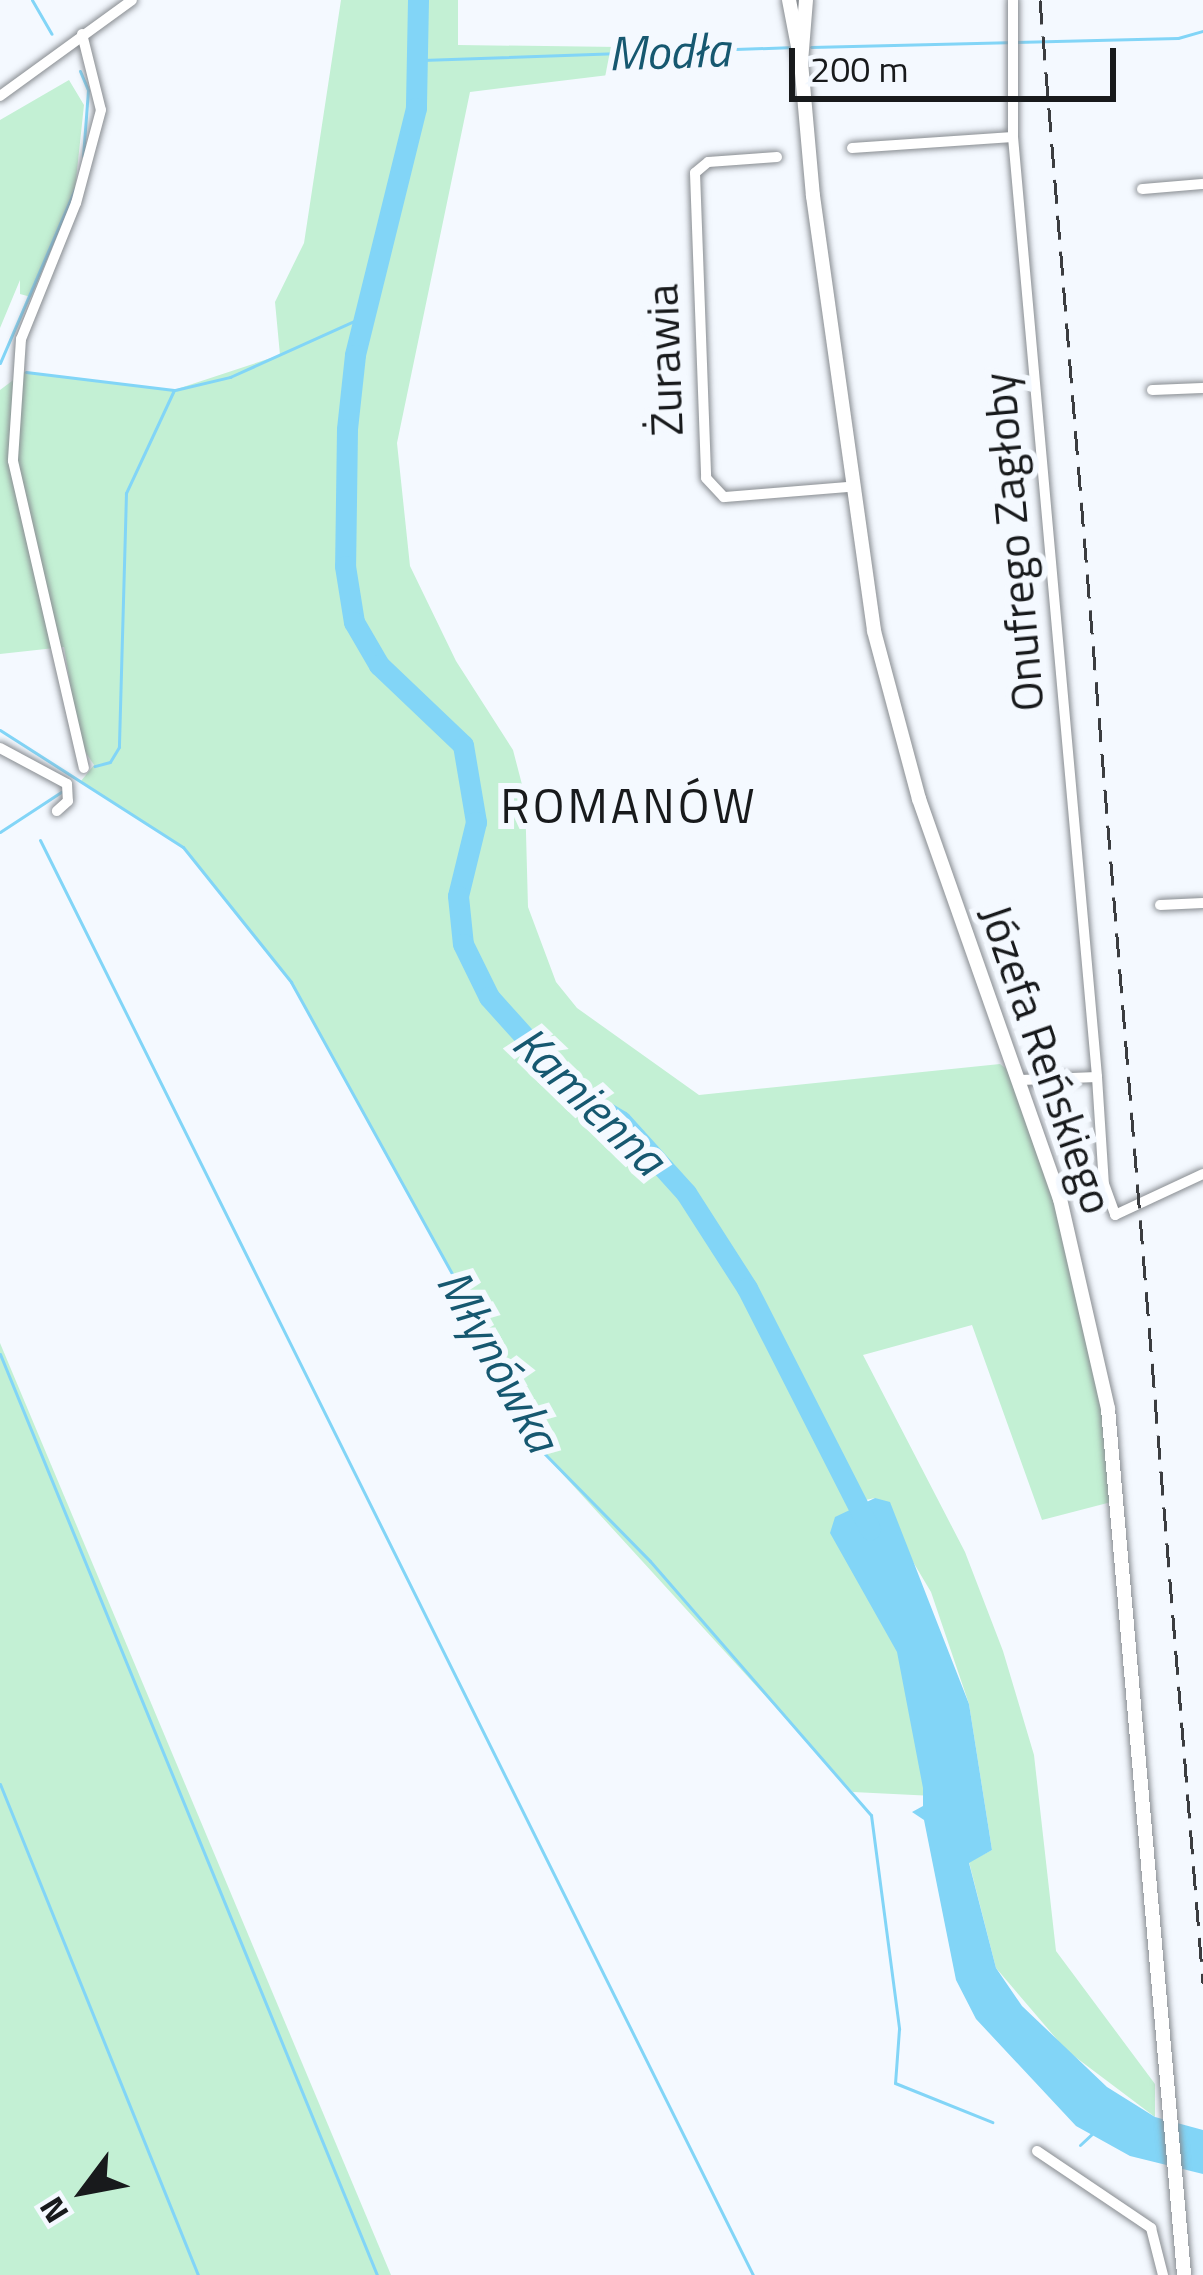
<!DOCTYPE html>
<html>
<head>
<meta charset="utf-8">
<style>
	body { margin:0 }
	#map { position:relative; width:1203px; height:2275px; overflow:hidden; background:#f4f9ff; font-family:"Titillium Web",sans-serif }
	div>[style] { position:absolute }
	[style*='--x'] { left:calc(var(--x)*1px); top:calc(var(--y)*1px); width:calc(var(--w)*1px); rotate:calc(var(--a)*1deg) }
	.green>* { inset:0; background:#c3f0d4 }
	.water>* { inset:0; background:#82d5f7 }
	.stream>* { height:3px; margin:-1.5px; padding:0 1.5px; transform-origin:1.5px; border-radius:1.5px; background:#82d5f7 }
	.river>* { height:21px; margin:-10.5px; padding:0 10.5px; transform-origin:10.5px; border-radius:10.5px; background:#82d5f7 }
	.roads { filter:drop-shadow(0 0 3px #888c91) drop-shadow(0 0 3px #888c91) }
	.minor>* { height:10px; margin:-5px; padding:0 5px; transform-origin:5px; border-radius:5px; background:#fff }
	.major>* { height:14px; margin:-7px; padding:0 7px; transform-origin:7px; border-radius:7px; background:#fff }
	.rail>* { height:3px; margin-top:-1.5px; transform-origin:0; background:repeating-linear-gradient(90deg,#3b3d40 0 24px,transparent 0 36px) }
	span { translate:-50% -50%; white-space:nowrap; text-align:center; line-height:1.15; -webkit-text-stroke:12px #f4f9ff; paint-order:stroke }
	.street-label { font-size:45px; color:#181a1c }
	.water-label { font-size:48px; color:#165870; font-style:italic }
	.neighbourhood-label { font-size:48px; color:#181a1c; letter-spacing:3px }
	.north { position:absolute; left:24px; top:2131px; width:120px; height:120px; -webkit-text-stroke:9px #f4f9ff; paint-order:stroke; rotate:238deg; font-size:33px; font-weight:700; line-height:48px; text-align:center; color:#181a1c }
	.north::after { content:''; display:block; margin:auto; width:42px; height:54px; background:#181a1c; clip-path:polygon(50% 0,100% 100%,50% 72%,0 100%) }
	.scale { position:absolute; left:789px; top:48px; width:327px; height:54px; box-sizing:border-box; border:6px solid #181a1c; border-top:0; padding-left:15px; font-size:36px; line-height:42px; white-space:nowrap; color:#181a1c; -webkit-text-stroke:9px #f4f9ff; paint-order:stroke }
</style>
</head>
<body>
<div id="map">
	<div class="green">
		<div style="clip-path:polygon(341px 0,458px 0,458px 45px,619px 47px,617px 74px,470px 92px,397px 443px,410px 566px,456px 661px,513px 750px,525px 796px,528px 907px,556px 982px,577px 1008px,699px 1095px,1000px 1064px,1021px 1080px,1060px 1199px,1119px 1500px,1042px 1520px,972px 1325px,863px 1355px,965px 1552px,1003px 1651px,1034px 1755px,1056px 1951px,1155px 2084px,1155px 2117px,1066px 2050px,996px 1968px,969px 1862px,992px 1850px,969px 1704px,931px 1592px,875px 1498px,856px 1502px,920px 1624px,954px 1797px,853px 1792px,537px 1446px,483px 1330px,291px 982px,183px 847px,81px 781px,94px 765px,80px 744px,64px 647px,0 654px,0 390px,24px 372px,174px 390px,280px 355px,275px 302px,304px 243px)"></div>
		<div style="clip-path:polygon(69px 80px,84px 105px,75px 189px,31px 297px,20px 294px,20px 280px,0 328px,0 120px)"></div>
		<div style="clip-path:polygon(0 1343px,391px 2275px,0 2275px)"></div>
	</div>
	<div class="water">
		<div style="clip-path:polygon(875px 1498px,890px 1502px,969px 1704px,992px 1850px,969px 1863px,996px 1968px,1022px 2006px,1107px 2087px,1155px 2117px,1203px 2130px,1203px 2174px,1130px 2156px,1076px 2126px,976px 2019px,956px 1980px,924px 1820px,912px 1812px,923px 1806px,923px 1788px,897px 1652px,830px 1533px,835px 1517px)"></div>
	</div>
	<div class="stream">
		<div style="--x:32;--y:0;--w:39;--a:60"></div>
		<div style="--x:811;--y:47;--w:367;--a:-1.4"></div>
		<div style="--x:1178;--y:38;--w:26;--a:-16"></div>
		<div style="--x:422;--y:60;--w:373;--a:-2"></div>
		<div style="--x:80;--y:71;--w:21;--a:67"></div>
		<div style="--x:88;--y:90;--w:66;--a:94.3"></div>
		<div style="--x:0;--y:363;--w:189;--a:-66.7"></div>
		<div style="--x:26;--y:372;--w:149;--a:6.9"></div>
		<div style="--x:174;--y:390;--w:114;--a:115"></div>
		<div style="--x:126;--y:493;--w:254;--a:91.6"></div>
		<div style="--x:119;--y:747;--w:17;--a:121"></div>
		<div style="--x:110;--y:762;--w:16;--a:165"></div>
		<div style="--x:175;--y:390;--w:57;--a:-13.3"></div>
		<div style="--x:230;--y:377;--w:148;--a:-24.3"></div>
		<div style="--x:0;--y:730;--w:217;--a:32.6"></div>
		<div style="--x:183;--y:847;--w:173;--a:51.3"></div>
		<div style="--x:291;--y:982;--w:397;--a:61.1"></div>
		<div style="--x:483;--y:1330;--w:128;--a:65"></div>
		<div style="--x:537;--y:1446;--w:161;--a:45.5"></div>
		<div style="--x:650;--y:1561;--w:337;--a:49"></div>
		<div style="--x:871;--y:1815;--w:216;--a:82.5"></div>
		<div style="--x:899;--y:2029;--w:54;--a:94.2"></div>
		<div style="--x:895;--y:2083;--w:105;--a:21.9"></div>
		<div style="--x:0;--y:832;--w:73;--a:-33.3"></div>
		<div style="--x:40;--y:840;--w:1602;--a:63.58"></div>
		<div style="--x:0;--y:1354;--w:995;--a:67.74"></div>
		<div style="--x:0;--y:1784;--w:529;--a:68.04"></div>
		<div style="--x:1080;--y:2145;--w:16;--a:-43"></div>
	</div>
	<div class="river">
		<div style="--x:418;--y:0;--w:108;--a:91.1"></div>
		<div style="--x:416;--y:108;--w:254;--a:103.9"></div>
		<div style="--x:355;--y:355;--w:74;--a:96.2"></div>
		<div style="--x:347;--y:429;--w:137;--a:90.8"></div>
		<div style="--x:345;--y:566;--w:57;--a:80.9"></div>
		<div style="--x:354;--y:622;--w:50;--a:59.8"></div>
		<div style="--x:379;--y:665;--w:116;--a:43.6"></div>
		<div style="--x:463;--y:745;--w:78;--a:80.4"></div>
		<div style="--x:476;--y:822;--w:76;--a:103.7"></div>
		<div style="--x:458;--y:896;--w:48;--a:84.1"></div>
		<div style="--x:463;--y:944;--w:59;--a:63.9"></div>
		<div style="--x:489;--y:997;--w:130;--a:48.1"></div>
		<div style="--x:576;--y:1094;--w:52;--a:31"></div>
		<div style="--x:621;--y:1121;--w:97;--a:47.9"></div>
		<div style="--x:686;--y:1193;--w:113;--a:57.3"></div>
		<div style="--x:747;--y:1288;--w:271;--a:63"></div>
	</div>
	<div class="roads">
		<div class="minor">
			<div style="--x:1013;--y:0;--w:137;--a:90"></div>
			<div style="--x:1013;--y:137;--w:944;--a:84.89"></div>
			<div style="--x:82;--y:34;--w:78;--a:76"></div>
			<div style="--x:101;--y:110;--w:96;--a:105"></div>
			<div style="--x:76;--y:203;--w:147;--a:112"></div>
			<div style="--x:21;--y:339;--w:122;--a:93.8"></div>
			<div style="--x:13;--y:461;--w:315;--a:77"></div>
			<div style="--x:0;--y:96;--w:163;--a:-36"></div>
			<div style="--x:852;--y:148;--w:161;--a:-3.9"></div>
			<div style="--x:777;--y:157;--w:69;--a:175.9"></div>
			<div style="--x:708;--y:162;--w:17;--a:140"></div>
			<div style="--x:695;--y:173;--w:305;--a:87.9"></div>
			<div style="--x:706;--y:478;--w:26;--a:47"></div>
			<div style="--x:724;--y:497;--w:125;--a:-4.6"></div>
			<div style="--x:1142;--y:189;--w:61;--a:-4.7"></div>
			<div style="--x:1152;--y:390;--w:51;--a:-2.2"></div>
			<div style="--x:0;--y:748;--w:76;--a:28.2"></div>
			<div style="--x:67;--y:784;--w:17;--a:87"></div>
			<div style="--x:68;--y:801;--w:15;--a:138"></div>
			<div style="--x:1160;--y:905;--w:43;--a:-2.7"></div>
			<div style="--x:1021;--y:1080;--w:76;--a:-2.3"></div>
			<div style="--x:1097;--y:1077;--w:107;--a:86.3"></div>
			<div style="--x:1104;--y:1184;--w:33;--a:70"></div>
			<div style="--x:1115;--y:1215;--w:97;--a:-25"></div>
			<div style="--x:1037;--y:2151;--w:138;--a:34"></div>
			<div style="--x:1151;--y:2228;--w:49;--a:75.7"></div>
		</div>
		<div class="major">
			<div style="--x:789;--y:0;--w:58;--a:79.1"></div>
			<div style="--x:806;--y:0;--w:62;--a:94.6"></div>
			<div style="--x:801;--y:62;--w:135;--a:84.9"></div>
			<div style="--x:813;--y:196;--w:439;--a:82"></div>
			<div style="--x:874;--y:631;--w:174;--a:75"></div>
			<div style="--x:919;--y:799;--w:424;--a:70.6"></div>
			<div style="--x:1060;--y:1199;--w:215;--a:77.1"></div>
			<div style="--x:1108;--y:1409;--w:869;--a:84.98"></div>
		</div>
	</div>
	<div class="rail">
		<div style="--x:1040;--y:0;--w:1990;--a:85.3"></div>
	</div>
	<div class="street-label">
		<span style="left:664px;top:360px;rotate:-92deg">Żurawia</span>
		<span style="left:1013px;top:542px;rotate:-95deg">Onufrego Zagłoby</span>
		<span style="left:1047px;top:1059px;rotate:71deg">Józefa Reńskiego</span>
	</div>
	<div class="water-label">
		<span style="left:669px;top:51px;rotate:-2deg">Modła</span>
		<span style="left:590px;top:1100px;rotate:44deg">Kamienna</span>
		<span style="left:499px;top:1360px;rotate:61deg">Młynówka</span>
	</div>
	<div class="neighbourhood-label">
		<span style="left:629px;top:806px">ROMANÓW</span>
	</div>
	<div class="north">N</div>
	<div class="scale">200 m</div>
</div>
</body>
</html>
